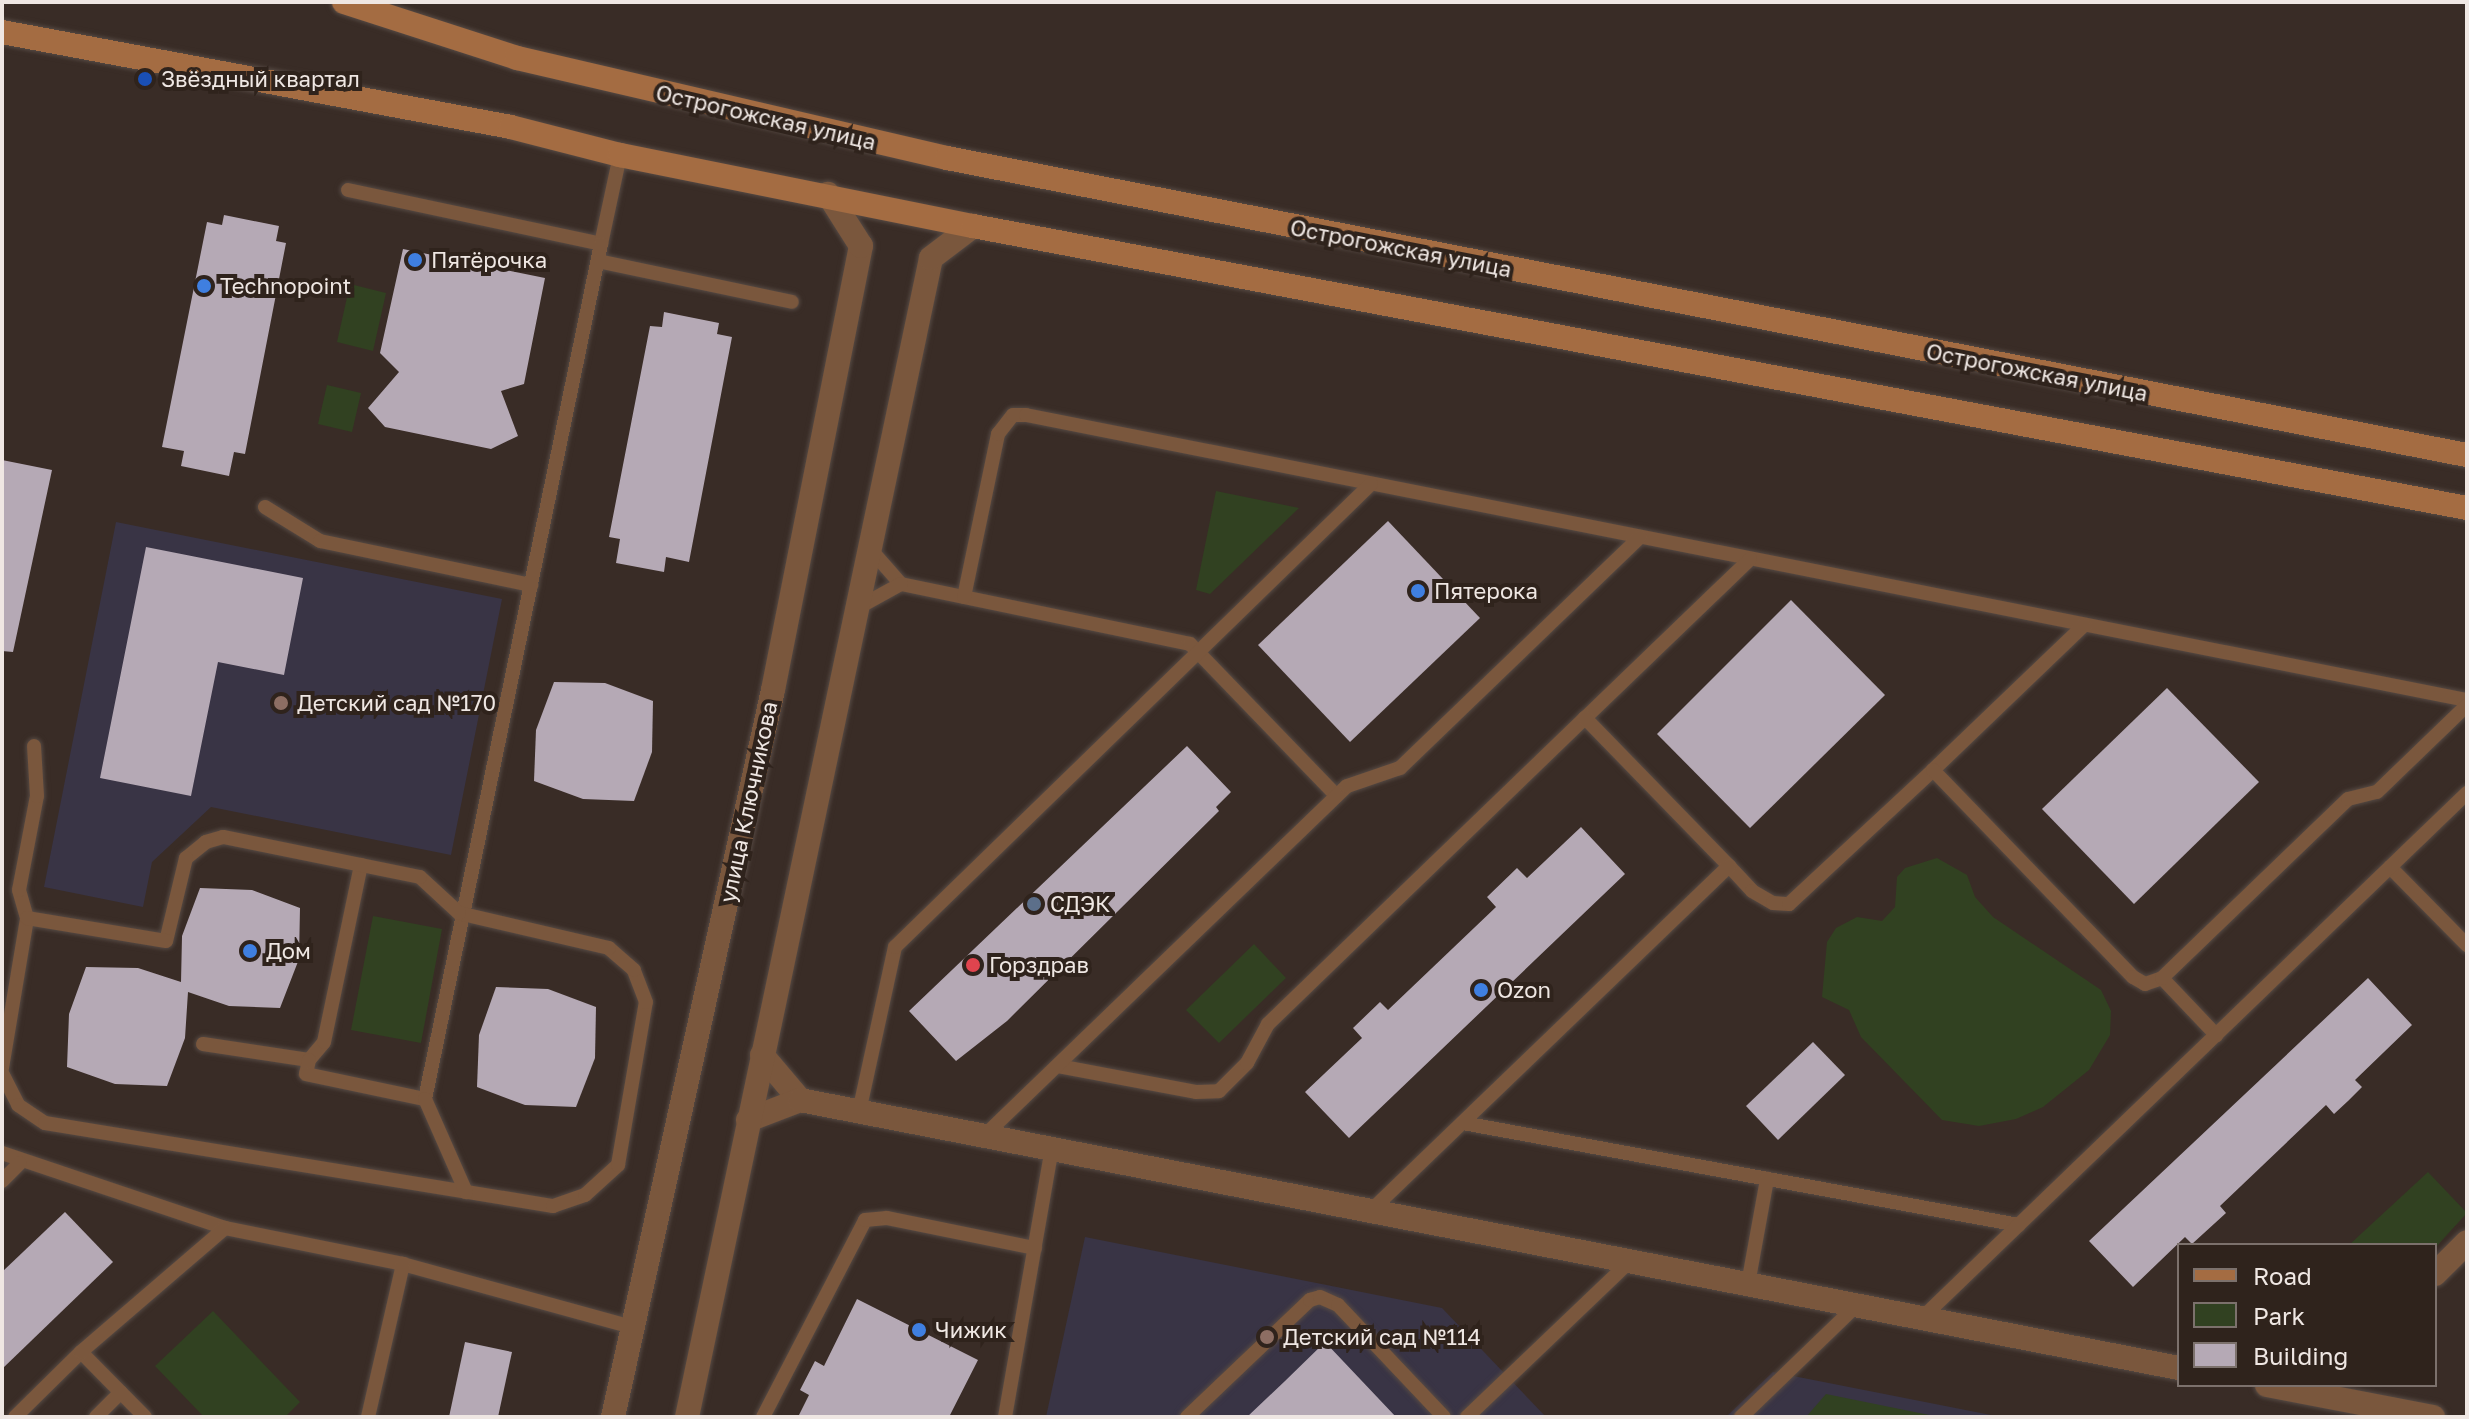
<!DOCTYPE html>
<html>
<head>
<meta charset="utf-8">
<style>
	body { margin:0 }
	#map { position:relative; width:2469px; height:1419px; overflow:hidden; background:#392c26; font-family:"Golos Text",sans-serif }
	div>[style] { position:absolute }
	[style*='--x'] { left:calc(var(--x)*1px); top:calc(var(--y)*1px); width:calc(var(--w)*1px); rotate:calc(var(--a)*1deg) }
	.education>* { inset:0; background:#393445 }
	.green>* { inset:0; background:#314121 }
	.building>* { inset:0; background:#b5a9b5 }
	.roads { filter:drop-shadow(0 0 2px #564a44) drop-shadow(0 0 2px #564a44) }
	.lane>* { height:14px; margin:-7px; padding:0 7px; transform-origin:7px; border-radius:7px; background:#7a573d }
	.street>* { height:24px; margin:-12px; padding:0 12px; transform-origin:12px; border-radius:12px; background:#7a573d }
	.secondary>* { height:24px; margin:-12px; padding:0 12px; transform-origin:12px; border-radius:12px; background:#a46c42 }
	.dots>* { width:22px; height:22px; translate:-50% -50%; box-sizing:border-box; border:4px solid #2f231c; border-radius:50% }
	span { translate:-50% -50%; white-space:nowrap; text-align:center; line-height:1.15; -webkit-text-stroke:8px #2f231c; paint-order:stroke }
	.poi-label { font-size:22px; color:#efe7e3 }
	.left { translate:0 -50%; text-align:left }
	.street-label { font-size:22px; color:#efe7e3 }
	.frame { position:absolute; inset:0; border:4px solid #efe7e3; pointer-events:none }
	.legend { position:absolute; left:2177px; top:1243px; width:260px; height:144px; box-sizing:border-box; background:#2f231c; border:2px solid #7c716c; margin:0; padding:10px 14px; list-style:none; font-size:24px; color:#efe7e3 }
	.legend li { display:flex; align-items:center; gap:16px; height:40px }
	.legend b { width:40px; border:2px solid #7c716c }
</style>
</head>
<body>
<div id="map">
	<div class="education">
		<div style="clip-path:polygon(116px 522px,502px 599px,451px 855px,211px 807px,152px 862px,143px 907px,44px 887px)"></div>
		<div style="clip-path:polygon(1085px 1237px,1442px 1308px,1546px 1417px,1046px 1417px)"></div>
		<div style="clip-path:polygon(1773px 1372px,2001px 1417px,1726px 1417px)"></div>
	</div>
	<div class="green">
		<div style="clip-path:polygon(350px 284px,386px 293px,373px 351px,337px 342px)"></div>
		<div style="clip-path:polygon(327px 385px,361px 393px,352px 432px,318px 424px)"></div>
		<div style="clip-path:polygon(1216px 491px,1299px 508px,1210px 594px,1196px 590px)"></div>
		<div style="clip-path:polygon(1937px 858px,1967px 875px,1975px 897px,1993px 917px,2101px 990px,2111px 1011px,2110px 1035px,2089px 1070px,2043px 1107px,2016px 1119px,1979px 1126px,1942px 1120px,1861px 1037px,1849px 1010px,1822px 997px,1827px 942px,1836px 928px,1857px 917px,1882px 921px,1895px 907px,1897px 877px,1905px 868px)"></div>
		<div style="clip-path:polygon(373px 916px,442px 929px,421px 1043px,351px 1030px)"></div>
		<div style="clip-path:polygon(1254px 944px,1286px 978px,1219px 1043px,1186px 1010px)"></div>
		<div style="clip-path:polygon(2428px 1172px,2467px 1213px,2435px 1248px,2349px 1245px)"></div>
		<div style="clip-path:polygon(213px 1311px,300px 1402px,285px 1417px,204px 1417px,155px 1366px)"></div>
		<div style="clip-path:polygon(1826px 1394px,1939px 1417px,1806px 1417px)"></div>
	</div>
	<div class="building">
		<div style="clip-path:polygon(224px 215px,279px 226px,276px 241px,286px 243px,245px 454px,234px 452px,229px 476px,181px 466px,184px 451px,162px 447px,207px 222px,222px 225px)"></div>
		<div style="clip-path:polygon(403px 249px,545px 278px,524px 384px,501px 391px,518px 436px,491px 449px,385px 427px,368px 408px,399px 372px,380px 353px)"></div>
		<div style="clip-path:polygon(664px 312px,719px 323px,717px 334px,732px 337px,689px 562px,666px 557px,664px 572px,616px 563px,620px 539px,609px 537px,650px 326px,662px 327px)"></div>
		<div style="clip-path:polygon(2px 460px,52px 470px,13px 652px,2px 651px)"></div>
		<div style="clip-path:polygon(1388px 521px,1480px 618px,1350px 742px,1258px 645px)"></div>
		<div style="clip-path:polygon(146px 547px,303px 578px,284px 675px,218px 662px,191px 796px,100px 778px)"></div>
		<div style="clip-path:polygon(1791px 600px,1885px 695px,1750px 828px,1657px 734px)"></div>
		<div style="clip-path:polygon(554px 682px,605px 683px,653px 701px,652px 752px,634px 801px,583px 799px,534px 781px,536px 730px)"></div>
		<div style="clip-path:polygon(2167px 688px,2259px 782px,2134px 904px,2042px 809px)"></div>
		<div style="clip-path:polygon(1187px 746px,1231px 792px,1216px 807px,1219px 811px,1007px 1021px,956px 1061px,909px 1011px)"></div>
		<div style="clip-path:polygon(1581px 827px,1625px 874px,1349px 1138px,1305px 1092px,1362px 1038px,1353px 1028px,1380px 1002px,1388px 1010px,1496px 907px,1487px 897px,1517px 868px,1527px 878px)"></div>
		<div style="clip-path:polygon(200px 888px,252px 890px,300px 908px,299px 959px,280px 1008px,229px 1006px,188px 992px,185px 1038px,167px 1086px,115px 1084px,67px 1067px,69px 1014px,86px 967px,138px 968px,181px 982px,182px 936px)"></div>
		<div style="clip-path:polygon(2368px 978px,2412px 1025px,2355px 1080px,2362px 1087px,2348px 1101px,2334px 1114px,2326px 1105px,2220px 1206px,2226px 1213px,2192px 1244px,2185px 1237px,2133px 1287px,2089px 1241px)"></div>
		<div style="clip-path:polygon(496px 987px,548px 989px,596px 1007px,595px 1058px,576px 1107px,525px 1105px,477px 1087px,479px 1035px)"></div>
		<div style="clip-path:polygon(1813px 1042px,1845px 1075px,1778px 1140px,1746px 1106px)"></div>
		<div style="clip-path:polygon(65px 1212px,113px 1262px,2px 1369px,2px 1272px)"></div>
		<div style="clip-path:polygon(857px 1299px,978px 1360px,949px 1417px,798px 1417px,809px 1395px,800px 1390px,815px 1361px,824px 1366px)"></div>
		<div style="clip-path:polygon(465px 1342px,512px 1352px,498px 1417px,449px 1417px)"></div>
		<div style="clip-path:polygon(1325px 1342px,1396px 1417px,1247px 1417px,1285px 1381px)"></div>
	</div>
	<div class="roads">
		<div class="lane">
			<div style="--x:348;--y:190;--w:259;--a:12"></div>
			<div style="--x:601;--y:244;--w:91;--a:-77.9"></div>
			<div style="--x:598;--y:261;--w:198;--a:11.9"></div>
			<div style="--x:265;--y:507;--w:65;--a:31.7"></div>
			<div style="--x:320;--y:541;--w:216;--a:11.8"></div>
			<div style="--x:871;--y:550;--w:45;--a:48.6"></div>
			<div style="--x:901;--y:584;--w:295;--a:11.7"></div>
			<div style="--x:1190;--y:644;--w:211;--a:46"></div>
			<div style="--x:964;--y:597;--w:167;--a:-78.2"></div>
			<div style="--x:998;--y:434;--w:24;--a:-52"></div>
			<div style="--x:1013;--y:415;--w:13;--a:0"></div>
			<div style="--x:1026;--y:415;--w:1469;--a:11.19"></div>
			<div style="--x:859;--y:607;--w:48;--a:-28.7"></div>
			<div style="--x:1585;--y:718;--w:229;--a:-43.9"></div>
			<div style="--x:1933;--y:770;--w:209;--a:-43.8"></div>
			<div style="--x:1729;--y:866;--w:34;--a:47"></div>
			<div style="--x:1752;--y:891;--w:24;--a:30"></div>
			<div style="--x:1773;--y:903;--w:16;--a:4"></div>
			<div style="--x:1789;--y:904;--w:197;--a:-42.9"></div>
			<div style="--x:1933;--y:770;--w:288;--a:46"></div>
			<div style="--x:2133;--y:977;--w:14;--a:30"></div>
			<div style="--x:2145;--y:984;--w:18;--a:-19"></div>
			<div style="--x:2162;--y:978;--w:79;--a:46.5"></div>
			<div style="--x:2390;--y:867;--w:110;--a:45.4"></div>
			<div style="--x:2162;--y:978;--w:258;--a:-43.9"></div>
			<div style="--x:2348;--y:799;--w:30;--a:-14"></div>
			<div style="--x:2377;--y:792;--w:125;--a:-44"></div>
			<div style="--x:203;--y:1044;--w:107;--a:8.6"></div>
			<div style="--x:309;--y:1060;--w:23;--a:-50"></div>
			<div style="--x:324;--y:1042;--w:181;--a:-78.2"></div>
			<div style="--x:309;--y:1060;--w:14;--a:102"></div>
			<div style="--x:306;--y:1074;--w:122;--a:11.9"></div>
			<div style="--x:425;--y:1099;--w:873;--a:-78.37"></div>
			<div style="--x:1058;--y:1066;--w:140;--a:10.7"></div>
			<div style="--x:1196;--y:1092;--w:23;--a:-2"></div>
			<div style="--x:1219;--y:1091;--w:40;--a:-45"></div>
			<div style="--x:1247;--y:1063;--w:44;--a:-61.7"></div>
			<div style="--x:1268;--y:1024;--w:441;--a:-44"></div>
			<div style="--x:1585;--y:718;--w:206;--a:45.8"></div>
			<div style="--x:1729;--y:866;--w:497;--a:136.1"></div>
			<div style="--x:2;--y:1068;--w:152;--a:-80.5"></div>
			<div style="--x:27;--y:918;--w:29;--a:-106"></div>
			<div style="--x:19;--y:890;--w:96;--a:-79.2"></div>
			<div style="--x:37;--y:796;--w:50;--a:-93.4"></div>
			<div style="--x:2;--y:1073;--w:36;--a:63"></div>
			<div style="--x:18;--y:1105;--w:32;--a:34"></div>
			<div style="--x:45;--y:1123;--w:515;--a:9.28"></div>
			<div style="--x:553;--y:1206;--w:34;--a:-19"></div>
			<div style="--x:585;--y:1195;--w:45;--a:-42.3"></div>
			<div style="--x:618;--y:1165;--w:165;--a:-80.3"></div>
			<div style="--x:646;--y:1002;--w:34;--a:-111"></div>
			<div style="--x:634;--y:970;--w:33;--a:-139"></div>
			<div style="--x:609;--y:948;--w:154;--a:-166.9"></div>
			<div style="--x:459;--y:913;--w:53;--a:-137.3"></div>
			<div style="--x:420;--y:877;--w:201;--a:-168.5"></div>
			<div style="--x:223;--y:837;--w:18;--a:164"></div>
			<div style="--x:206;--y:842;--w:26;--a:141"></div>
			<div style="--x:186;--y:858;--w:85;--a:103.5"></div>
			<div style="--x:166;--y:941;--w:141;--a:-170.6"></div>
			<div style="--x:425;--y:1099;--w:102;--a:66.2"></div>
			<div style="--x:859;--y:1112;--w:169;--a:-77.7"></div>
			<div style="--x:895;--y:947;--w:664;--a:-44.21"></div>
			<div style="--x:1463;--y:1123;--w:565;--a:10.4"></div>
			<div style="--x:984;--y:1136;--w:504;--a:-43.96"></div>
			<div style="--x:1347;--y:786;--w:56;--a:-18.8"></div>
			<div style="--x:1400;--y:768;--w:333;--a:-43.9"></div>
			<div style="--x:2;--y:1153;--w:235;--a:18.6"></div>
			<div style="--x:225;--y:1228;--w:182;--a:11.4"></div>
			<div style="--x:403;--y:1264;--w:238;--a:15.4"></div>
			<div style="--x:2;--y:1181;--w:25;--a:-45"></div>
			<div style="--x:1748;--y:1284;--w:107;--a:-79.7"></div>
			<div style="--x:1922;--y:1318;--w:757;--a:-43.93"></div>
			<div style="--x:15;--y:1417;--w:93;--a:-44.6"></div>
			<div style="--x:96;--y:1417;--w:35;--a:-45"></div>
			<div style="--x:145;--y:1417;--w:91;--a:-134.6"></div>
			<div style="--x:81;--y:1352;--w:190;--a:-40.7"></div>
			<div style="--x:368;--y:1417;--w:157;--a:-77.1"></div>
			<div style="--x:763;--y:1417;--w:222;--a:-62.6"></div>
			<div style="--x:865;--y:1220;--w:22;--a:-5"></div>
			<div style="--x:887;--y:1218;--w:151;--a:11.5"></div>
			<div style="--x:1005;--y:1417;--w:272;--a:-80.1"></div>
			<div style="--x:1187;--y:1417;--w:170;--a:-43.6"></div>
			<div style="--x:1310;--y:1300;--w:10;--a:-17"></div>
			<div style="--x:1320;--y:1297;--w:20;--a:24"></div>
			<div style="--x:1338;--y:1305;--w:154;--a:46.6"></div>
			<div style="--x:1467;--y:1417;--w:226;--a:-43.7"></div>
			<div style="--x:1741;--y:1417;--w:161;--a:-44"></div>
		</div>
		<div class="street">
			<div style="--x:762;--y:1055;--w:59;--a:49.8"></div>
			<div style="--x:748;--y:1120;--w:56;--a:-21"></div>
			<div style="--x:800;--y:1100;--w:1405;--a:11"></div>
			<div style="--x:2435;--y:1274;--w:45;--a:-45"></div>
			<div style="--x:2267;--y:1385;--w:169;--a:10.9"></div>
			<div style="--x:613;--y:1417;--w:744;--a:-77.59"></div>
			<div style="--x:773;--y:690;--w:453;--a:-78.8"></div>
			<div style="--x:861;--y:246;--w:62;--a:-122.4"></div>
			<div style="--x:687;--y:1417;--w:1184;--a:-78.11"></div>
			<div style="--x:931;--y:258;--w:53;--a:-37.3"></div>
		</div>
		<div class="secondary">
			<div style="--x:344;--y:2;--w:182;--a:17.9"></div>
			<div style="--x:517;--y:58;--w:441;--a:13.1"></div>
			<div style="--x:947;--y:158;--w:1549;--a:11.06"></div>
			<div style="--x:2;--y:32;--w:518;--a:10.57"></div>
			<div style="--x:511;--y:127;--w:113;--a:14.4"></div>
			<div style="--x:620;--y:155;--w:360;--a:11.4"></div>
			<div style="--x:973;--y:226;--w:1520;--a:10.69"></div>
		</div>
	</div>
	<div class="dots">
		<div style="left:145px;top:79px;background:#1a4fb4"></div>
		<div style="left:415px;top:260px;background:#3f7fe0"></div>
		<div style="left:204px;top:286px;background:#3f7fe0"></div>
		<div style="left:1418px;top:591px;background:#3f7fe0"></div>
		<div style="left:281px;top:703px;background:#8d6e63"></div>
		<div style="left:1034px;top:904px;background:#5c6f8a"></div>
		<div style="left:250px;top:951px;background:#3f7fe0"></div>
		<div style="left:973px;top:965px;background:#e0444e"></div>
		<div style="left:1481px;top:990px;background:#3f7fe0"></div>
		<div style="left:919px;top:1330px;background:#3f7fe0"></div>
		<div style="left:1267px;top:1337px;background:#8d6e63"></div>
	</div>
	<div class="poi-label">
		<span class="left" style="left:161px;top:79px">Звёздный квартал</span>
		<span class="left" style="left:431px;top:260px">Пятёрочка</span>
		<span class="left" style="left:220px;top:286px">Technopoint</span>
		<span class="left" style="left:1434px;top:591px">Пятерока</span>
		<span class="left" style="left:297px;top:703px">Детский сад №170</span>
		<span class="left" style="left:1050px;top:904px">СДЭК</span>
		<span class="left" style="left:266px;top:951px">Дом</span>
		<span class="left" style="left:989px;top:965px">Горздрав</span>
		<span class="left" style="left:1497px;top:990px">Ozon</span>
		<span class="left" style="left:935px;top:1330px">Чижик</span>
		<span class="left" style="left:1283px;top:1337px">Детский сад №114</span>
	</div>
	<div class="street-label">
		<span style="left:766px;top:117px;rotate:13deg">Острогожская улица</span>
		<span style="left:1401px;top:248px;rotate:11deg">Острогожская улица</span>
		<span style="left:2037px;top:372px;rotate:11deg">Острогожская улица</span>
		<span style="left:748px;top:802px;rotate:-78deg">улица Ключникова</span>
	</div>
	<div class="frame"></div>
	<ul class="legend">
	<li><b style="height:10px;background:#a46c42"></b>Road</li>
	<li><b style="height:22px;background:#314121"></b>Park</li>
	<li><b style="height:22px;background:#b5a9b5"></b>Building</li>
	</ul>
</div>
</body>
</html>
